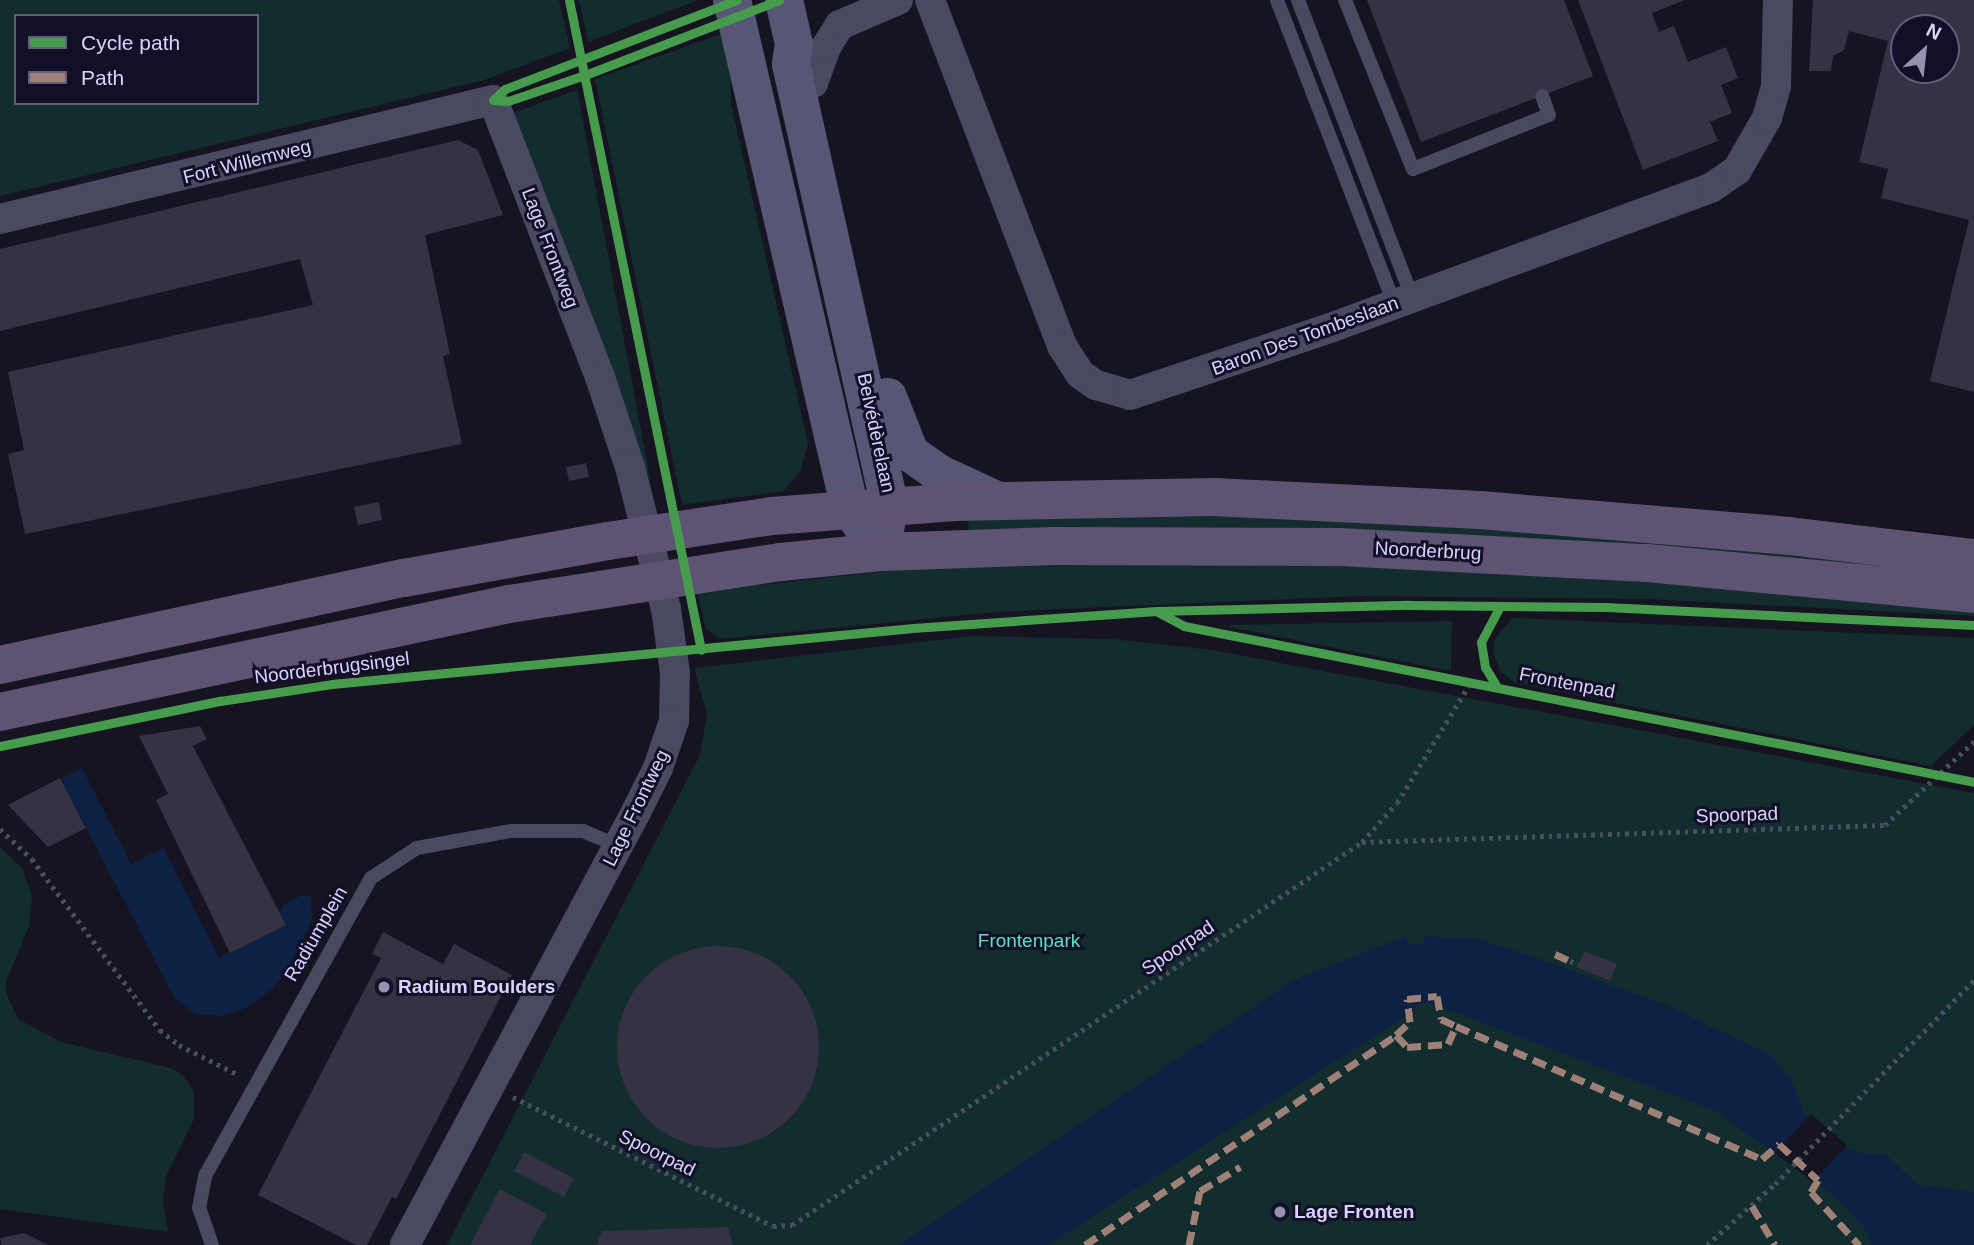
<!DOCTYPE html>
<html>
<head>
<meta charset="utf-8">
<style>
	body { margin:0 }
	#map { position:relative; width:1974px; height:1245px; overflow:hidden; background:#161421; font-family:Arial,sans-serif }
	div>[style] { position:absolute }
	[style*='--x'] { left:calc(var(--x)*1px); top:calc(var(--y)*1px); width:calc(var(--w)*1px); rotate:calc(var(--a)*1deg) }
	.green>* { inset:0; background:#132c2d }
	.water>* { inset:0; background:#0d2144 }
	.pier>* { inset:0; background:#161421 }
	.building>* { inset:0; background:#343243 }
	.round { border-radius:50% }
	.path>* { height:4.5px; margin-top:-2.25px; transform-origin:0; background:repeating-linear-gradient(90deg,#44505f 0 3.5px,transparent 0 8.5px) }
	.service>* { height:14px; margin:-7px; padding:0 7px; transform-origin:7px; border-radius:7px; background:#4a4962 }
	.minor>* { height:30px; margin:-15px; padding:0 15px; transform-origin:15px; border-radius:15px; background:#4a4962 }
	.secondary>* { height:38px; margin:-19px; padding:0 19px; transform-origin:19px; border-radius:19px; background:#575674 }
	.primary>* { height:38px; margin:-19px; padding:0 19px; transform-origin:19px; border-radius:19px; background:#5e5373 }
	.quiet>* { height:7px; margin-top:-3.5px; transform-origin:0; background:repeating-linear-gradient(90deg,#9e8076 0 14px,transparent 0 21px) }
	.cycleway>* { height:9px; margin:-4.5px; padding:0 4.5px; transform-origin:4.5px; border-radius:4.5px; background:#469c4c }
	.dots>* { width:19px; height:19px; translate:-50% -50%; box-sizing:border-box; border:4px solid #130f26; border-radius:50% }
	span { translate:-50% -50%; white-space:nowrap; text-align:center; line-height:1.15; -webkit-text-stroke:6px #130f26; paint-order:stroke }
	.street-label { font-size:19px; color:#d9d4ff }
	.park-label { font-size:19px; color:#5fe0c0 }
	.poi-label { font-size:19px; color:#d9d4ff; font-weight:700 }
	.left { translate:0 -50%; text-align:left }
	.legend { position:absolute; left:14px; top:14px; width:245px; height:91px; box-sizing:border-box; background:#130f26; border:2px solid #625e7d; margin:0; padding:9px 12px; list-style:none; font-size:21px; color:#d9d4ff }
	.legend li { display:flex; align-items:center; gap:14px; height:35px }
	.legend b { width:35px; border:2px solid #625e7d }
	.north { position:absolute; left:1890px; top:14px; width:70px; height:70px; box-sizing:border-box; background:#130f26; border:2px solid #625e7d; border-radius:50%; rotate:27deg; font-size:19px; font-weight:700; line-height:28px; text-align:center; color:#d9d4ff }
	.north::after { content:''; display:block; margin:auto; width:24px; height:32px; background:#9591b1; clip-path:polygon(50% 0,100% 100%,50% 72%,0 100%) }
</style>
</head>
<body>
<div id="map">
	<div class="green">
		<div style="clip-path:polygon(evenodd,0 0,559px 0,570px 48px,484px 80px,0 196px,0 0,16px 16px,257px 16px,257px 103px,16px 103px,16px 16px)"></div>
		<div style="clip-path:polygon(579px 0,698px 0,588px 42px)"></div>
		<div style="clip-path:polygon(721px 34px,730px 68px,731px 104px,808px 443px,800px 472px,783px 491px,682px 505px,595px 79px)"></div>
		<div style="clip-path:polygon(577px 90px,651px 483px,513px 113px)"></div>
		<div style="clip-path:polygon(1160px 512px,1560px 532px,1954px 570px,969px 535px,968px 516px)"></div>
		<div style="clip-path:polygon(1391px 562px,1974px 608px,1974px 616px,1647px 599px,1359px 596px,996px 612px,721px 639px,706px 629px,697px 592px,942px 565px)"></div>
		<div style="clip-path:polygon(1513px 618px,1974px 638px,1974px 725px,1931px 766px,1515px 683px,1501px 672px,1493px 653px,1495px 638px)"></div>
		<div style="clip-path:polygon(1452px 621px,1451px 671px,1229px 627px,1229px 625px)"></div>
		<div style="clip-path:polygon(972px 636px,1112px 639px,1212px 650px,1974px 793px,1974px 1245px,447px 1245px,700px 755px,707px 714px,694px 668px)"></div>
		<div style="clip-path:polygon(0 847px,22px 868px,32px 896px,29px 926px,6px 982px,7px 995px,18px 1019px,61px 1042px,171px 1068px,183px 1075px,194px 1092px,194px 1119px,166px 1176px,163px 1203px,168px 1232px,0 1209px)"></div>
	</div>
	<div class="water">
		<div style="clip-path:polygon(82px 768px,131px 864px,163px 848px,219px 958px,285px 925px,279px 912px,284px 905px,301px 895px,311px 897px,312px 920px,291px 964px,272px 989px,246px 1008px,222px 1016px,196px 1014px,175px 999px,61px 779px)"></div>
		<div style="clip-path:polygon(1406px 936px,1407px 943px,1416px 945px,1424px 942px,1424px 936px,1478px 939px,1531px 956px,1664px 1004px,1771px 1055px,1794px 1086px,1804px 1113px,1837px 1144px,1859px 1153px,1885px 1154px,1917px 1184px,1974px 1192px,1974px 1245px,1872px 1245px,1863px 1226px,1837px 1198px,1716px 1111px,1430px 1003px,1414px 1005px,1415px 1010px,1048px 1245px,899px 1245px,1296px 979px)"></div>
	</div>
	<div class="pier">
		<div style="clip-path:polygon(1811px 1114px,1847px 1145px,1813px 1182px,1775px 1153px)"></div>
	</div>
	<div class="building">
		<div style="clip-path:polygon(1367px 0,1564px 0,1593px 76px,1421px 142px)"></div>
		<div style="clip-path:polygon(1578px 0,1685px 0,1652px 13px,1659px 32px,1674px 26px,1688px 62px,1726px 47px,1738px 78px,1721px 85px,1732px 113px,1710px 122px,1718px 141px,1643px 170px)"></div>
		<div style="clip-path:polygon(evenodd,1813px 0,1974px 0,1974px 392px,1930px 381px,1969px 220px,1881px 198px,1888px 169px,1859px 162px,1888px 41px,1849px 31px,1844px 50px,1833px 56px,1831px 71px,1809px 71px,1813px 0,1904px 28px,1946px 28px,1946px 70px,1904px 70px,1904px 28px)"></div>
		<div style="clip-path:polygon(458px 140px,478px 150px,503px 215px,425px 235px,450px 354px,443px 356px,462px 444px,25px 534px,8px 454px,24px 450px,8px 372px,313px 305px,300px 259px,0 331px,0 249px)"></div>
		<div style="clip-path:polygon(586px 463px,589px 477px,569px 481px,566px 467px)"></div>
		<div style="clip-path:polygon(379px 502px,382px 520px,358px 525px,354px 507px)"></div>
		<div style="clip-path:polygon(200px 726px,207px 739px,193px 746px,286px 925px,230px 953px,156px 800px,168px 794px,139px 736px)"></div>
		<div style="clip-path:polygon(60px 778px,86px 828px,48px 847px,8px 805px)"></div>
		<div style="clip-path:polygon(383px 932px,443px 964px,454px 944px,512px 975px,396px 1199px,392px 1197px,367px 1245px,356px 1245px,258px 1195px,381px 958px,372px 954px)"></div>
		<div class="round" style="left:617px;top:946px;width:202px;height:202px"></div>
		<div style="clip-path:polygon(1585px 951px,1617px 964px,1610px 981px,1577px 967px)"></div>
		<div style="clip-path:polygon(524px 1152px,574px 1178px,564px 1197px,514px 1171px)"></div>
		<div style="clip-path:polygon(500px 1189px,547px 1214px,530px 1245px,470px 1245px)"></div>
		<div style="clip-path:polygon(728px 1227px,733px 1245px,596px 1245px,602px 1231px)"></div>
		<div style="clip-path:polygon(24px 1233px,48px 1245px,2px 1245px,0 1238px)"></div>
	</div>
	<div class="path">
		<div style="--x:0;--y:829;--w:44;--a:43.2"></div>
		<div style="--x:32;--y:859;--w:214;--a:53.2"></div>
		<div style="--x:160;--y:1030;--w:24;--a:38"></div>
		<div style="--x:179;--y:1045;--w:67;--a:26.6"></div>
		<div style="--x:1362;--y:842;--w:52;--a:-48.1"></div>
		<div style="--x:1397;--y:803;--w:142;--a:-58.6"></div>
		<div style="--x:1570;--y:961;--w:9;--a:18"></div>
		<div style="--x:513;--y:1097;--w:290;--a:26.4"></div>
		<div style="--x:773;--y:1226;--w:19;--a:-3"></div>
		<div style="--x:792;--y:1225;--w:687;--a:-33.9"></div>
		<div style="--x:1362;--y:842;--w:523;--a:-1.86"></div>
		<div style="--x:1885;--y:825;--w:122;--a:-43.3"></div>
		<div style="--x:1707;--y:1245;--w:91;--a:-41.9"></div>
		<div style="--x:1775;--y:1184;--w:285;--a:-45.7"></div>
	</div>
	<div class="service">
		<div style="--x:1277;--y:0;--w:325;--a:68.9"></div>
		<div style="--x:1298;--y:0;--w:318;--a:69"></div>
		<div style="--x:1345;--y:0;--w:182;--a:68.1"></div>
		<div style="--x:1413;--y:169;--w:146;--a:-21.7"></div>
		<div style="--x:1549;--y:115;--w:20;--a:-110"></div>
		<div style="--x:212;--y:1245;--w:39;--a:-109"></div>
		<div style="--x:199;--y:1208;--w:33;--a:-79"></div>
		<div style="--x:205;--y:1176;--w:341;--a:-60.9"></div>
		<div style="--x:371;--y:878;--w:55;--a:-33.1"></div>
		<div style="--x:417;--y:848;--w:96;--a:-10.3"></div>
		<div style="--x:511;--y:831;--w:72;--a:0"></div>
		<div style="--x:583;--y:831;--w:38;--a:23"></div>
	</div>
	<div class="minor">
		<div style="--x:930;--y:0;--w:370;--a:69.1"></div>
		<div style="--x:1062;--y:346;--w:33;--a:57"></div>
		<div style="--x:1080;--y:374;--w:19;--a:35"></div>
		<div style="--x:1096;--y:385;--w:35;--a:16"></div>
		<div style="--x:1130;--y:395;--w:211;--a:-18.5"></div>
		<div style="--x:1330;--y:328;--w:406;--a:-20.2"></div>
		<div style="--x:1711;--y:188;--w:32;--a:-35"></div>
		<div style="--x:1737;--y:170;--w:60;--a:-60"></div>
		<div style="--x:1767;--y:118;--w:33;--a:-74"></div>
		<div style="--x:1776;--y:86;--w:86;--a:-88.7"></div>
		<div style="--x:813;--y:83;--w:38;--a:-70"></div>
		<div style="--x:826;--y:47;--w:26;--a:-58"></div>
		<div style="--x:840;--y:25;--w:63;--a:-23.3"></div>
		<div style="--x:0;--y:219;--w:507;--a:-13.57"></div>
		<div style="--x:493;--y:100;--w:297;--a:68.9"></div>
		<div style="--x:600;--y:377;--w:95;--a:71.6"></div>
		<div style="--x:630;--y:467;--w:146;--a:75.8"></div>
		<div style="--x:666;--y:609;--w:65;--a:82"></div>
		<div style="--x:675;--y:673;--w:48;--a:91.2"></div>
		<div style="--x:674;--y:721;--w:50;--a:108.8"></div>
		<div style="--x:658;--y:768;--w:49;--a:116.6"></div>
		<div style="--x:636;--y:812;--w:491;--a:118.1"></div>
	</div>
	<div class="secondary">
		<div style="--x:732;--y:0;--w:522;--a:76.95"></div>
		<div style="--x:850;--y:509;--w:53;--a:54.2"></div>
		<div style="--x:784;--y:0;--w:45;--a:77.2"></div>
		<div style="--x:794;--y:44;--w:20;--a:99"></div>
		<div style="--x:791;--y:64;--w:453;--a:77.4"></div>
		<div style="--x:890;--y:506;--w:35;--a:102"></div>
		<div style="--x:888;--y:397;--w:60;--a:68.6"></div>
		<div style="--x:910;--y:453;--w:37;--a:35"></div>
		<div style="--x:940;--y:474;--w:62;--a:24.9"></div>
	</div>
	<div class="primary">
		<div style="--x:0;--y:665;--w:413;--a:-12.2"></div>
		<div style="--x:404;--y:578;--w:207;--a:-10.3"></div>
		<div style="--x:608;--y:541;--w:166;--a:-8.7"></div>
		<div style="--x:772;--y:516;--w:183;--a:-4.4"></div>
		<div style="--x:954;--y:502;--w:259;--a:-1.1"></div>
		<div style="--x:1213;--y:497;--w:267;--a:2.8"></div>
		<div style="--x:1480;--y:510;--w:310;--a:4.8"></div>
		<div style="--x:1789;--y:536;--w:186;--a:6.8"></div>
		<div style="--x:0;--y:712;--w:520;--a:-11.98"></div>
		<div style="--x:509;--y:604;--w:275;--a:-8.8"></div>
		<div style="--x:781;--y:562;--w:100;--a:-5.7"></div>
		<div style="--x:881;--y:552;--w:172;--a:-2"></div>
		<div style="--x:1053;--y:546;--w:286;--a:0.2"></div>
		<div style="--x:1339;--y:547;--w:308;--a:3"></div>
		<div style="--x:1647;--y:563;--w:328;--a:5.4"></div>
	</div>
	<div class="quiet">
		<div style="--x:1555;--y:954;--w:17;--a:25"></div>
		<div style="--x:1396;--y:1035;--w:16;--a:47"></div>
		<div style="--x:1407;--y:1047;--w:41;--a:-4.2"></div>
		<div style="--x:1448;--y:1044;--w:20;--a:-66"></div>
		<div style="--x:1752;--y:1206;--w:45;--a:59.5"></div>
		<div style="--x:1085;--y:1245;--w:375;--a:-34"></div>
		<div style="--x:1396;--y:1035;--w:19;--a:-43"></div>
		<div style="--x:1410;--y:1022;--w:23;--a:-97"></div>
		<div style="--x:1407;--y:999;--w:30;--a:-6"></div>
		<div style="--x:1437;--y:996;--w:23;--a:80"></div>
		<div style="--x:1441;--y:1019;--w:17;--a:25"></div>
		<div style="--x:1456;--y:1026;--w:334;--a:23.5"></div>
		<div style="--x:1762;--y:1159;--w:23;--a:-41"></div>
		<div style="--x:1779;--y:1144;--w:53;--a:42.7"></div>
		<div style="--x:1818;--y:1180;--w:14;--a:120"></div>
		<div style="--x:1811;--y:1192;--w:72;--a:47.8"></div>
		<div style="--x:1189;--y:1245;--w:55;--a:-78.5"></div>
		<div style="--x:1200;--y:1191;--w:47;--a:-31"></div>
	</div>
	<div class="cycleway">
		<div style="--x:569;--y:0;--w:663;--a:78.52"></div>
		<div style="--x:493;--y:100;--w:15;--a:4"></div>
		<div style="--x:508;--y:101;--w:81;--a:-18.7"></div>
		<div style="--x:585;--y:75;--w:208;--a:-21.1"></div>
		<div style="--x:493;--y:100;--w:16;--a:-43"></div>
		<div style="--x:505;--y:89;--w:248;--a:-21"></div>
		<div style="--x:1156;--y:611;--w:32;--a:28"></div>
		<div style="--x:1184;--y:626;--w:805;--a:11.17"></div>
		<div style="--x:1497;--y:687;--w:23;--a:-121"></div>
		<div style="--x:1485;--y:667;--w:25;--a:-99"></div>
		<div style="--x:1481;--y:642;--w:40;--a:-62"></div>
		<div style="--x:0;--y:746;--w:225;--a:-11.6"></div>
		<div style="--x:220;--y:701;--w:113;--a:-8.6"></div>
		<div style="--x:332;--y:684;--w:584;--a:-5.51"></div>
		<div style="--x:913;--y:628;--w:244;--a:-4"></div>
		<div style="--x:1156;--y:611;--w:252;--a:-1.4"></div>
		<div style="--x:1408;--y:605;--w:198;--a:0.6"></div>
		<div style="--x:1606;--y:607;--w:368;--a:2.8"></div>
	</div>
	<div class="dots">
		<div style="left:384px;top:987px;background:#9591b1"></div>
		<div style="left:1280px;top:1212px;background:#9591b1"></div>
	</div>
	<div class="street-label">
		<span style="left:247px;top:162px;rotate:-14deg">Fort Willemweg</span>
		<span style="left:550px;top:248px;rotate:69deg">Lage Frontweg</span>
		<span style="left:1305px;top:336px;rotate:-20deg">Baron Des Tombeslaan</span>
		<span style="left:876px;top:433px;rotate:78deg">Belvédèrelaan</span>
		<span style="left:1428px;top:551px;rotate:3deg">Noorderbrug</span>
		<span style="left:332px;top:668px;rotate:-7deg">Noorderbrugsingel</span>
		<span style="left:1567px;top:683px;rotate:11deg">Frontenpad</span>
		<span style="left:636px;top:808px;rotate:-64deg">Lage Frontweg</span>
		<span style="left:1737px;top:815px;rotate:-2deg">Spoorpad</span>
		<span style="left:316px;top:934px;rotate:-60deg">Radiumplein</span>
		<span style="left:1178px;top:948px;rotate:-34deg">Spoorpad</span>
		<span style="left:657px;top:1153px;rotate:26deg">Spoorpad</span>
	</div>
	<div class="park-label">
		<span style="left:1029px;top:941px">Frontenpark</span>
	</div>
	<div class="poi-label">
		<span class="left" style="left:398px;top:987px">Radium Boulders</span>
		<span class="left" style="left:1294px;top:1212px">Lage Fronten</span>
	</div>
	<ul class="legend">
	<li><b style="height:9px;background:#469c4c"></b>Cycle path</li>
	<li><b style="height:9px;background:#9e8076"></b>Path</li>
	</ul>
	<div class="north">N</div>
</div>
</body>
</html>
